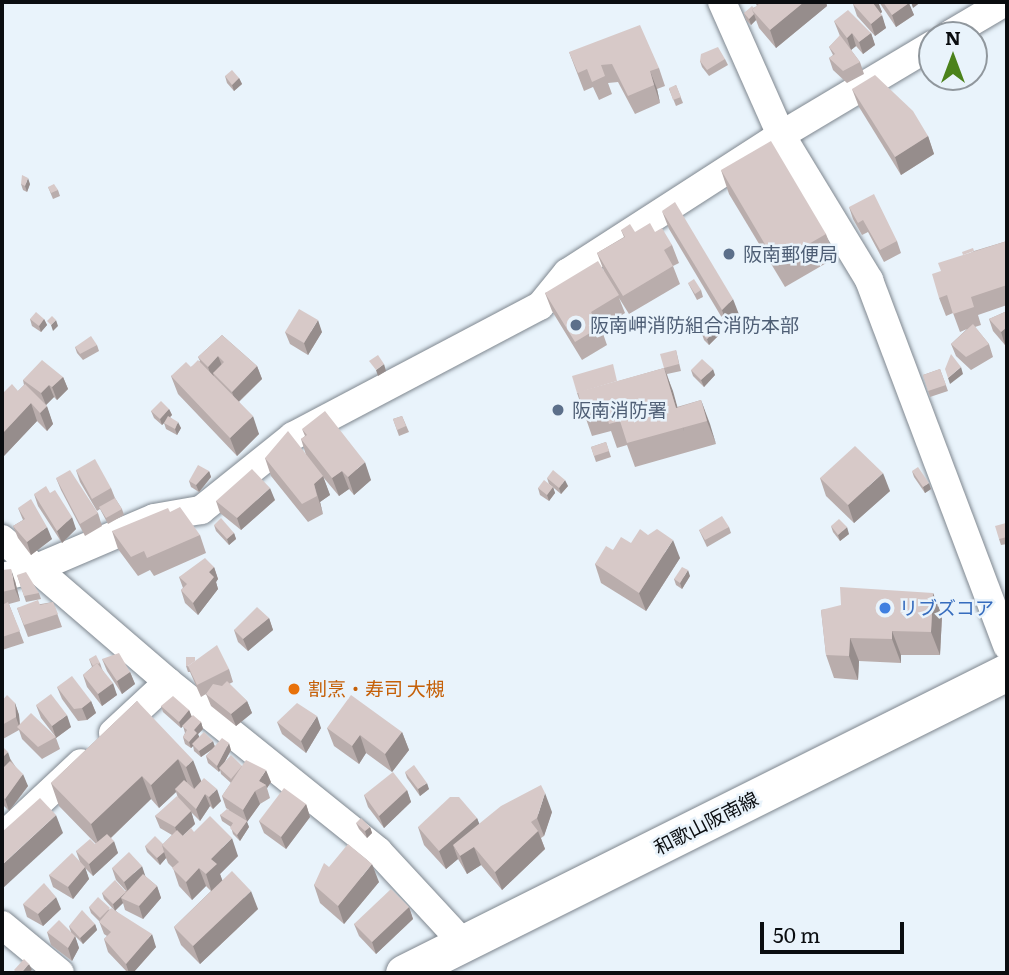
<!DOCTYPE html>
<html>
<head>
<meta charset="utf-8">
<style>
	body { margin:0 }
	#map { position:relative; width:1009px; height:975px; overflow:hidden; background:#e9f3fb; font-family:Literata,"Noto Sans JP",serif }
	div>[style] { position:absolute }
	[style*='--x'] { left:calc(var(--x)*1px); top:calc(var(--y)*1px); width:calc(var(--w)*1px); rotate:calc(var(--a)*1deg) }
	.roads { filter:drop-shadow(0 0 2px #7f878f) drop-shadow(0 0 2px #7f878f) }
	.minor>* { height:28px; margin:-14px; padding:0 14px; transform-origin:14px; border-radius:14px; background:#fff }
	.major>* { height:37px; margin:-18.5px; padding:0 18.5px; transform-origin:18.5px; border-radius:18.5px; background:#fff }
	.wall>* { inset:0; background:#b9adac }
	.shaded-wall>* { inset:0; background:#968d8c }
	.building>* { inset:0; background:#d7c9c8 }
	.dots>* { width:19px; height:19px; translate:-50% -50%; box-sizing:border-box; border:4px solid #e9f3fb; border-radius:50% }
	span { translate:-50% -50%; white-space:nowrap; text-align:center; line-height:1.15; -webkit-text-stroke:5px #e9f3fb; paint-order:stroke }
	.service-label { font-size:19px; color:#4e5e75 }
	.left { translate:0 -50%; text-align:left }
	.shop-label { font-size:19px; color:#366cbe }
	.food-label { font-size:19px; color:#c56008 }
	.street-label { font-size:19px; color:#0a0d10 }
	.frame { position:absolute; inset:0; border:4px solid #0a0d10; pointer-events:none }
	.north { position:absolute; left:918px; top:21px; width:70px; height:70px; box-sizing:border-box; background:#e9f3fb; border:2px solid #90979d; border-radius:50%; rotate:0deg; font-size:19px; font-weight:700; line-height:28px; text-align:center; color:#0a0d10 }
	.north::after { content:''; display:block; margin:auto; width:24px; height:32px; background:#4b821b; clip-path:polygon(50% 0,100% 100%,50% 72%,0 100%) }
	.scale { position:absolute; left:760px; top:922px; width:144px; height:32px; box-sizing:border-box; border:4px solid #0a0d10; border-top:0; padding-left:9px; font-size:21px; line-height:24px; white-space:nowrap; color:#0a0d10; -webkit-text-stroke:5px #e9f3fb; paint-order:stroke }
</style>
</head>
<body>
<div id="map">
	<div class="roads">
		<div class="minor">
			<div style="--x:722;--y:2;--w:145;--a:66.1"></div>
			<div style="--x:781;--y:135;--w:170;--a:58.7"></div>
			<div style="--x:869;--y:280;--w:391;--a:69.3"></div>
			<div style="--x:949;--y:35;--w:65;--a:-30.5"></div>
			<div style="--x:2;--y:539;--w:219;--a:40.7"></div>
			<div style="--x:168;--y:682;--w:270;--a:38.8"></div>
			<div style="--x:378;--y:851;--w:127;--a:47.2"></div>
			<div style="--x:2;--y:577;--w:36;--a:-14"></div>
			<div style="--x:37;--y:568;--w:127;--a:-23.1"></div>
			<div style="--x:154;--y:518;--w:48;--a:-9.7"></div>
			<div style="--x:201;--y:510;--w:118;--a:-38.8"></div>
			<div style="--x:293;--y:436;--w:279;--a:-27.8"></div>
			<div style="--x:540;--y:306;--w:43;--a:-50.7"></div>
			<div style="--x:567;--y:273;--w:255;--a:-32.8"></div>
			<div style="--x:781;--y:135;--w:176;--a:-30.8"></div>
			<div style="--x:113;--y:733;--w:75;--a:-42.8"></div>
			<div style="--x:2;--y:837;--w:108;--a:-43.1"></div>
			<div style="--x:2;--y:925;--w:75;--a:39.6"></div>
		</div>
		<div class="major">
			<div style="--x:404;--y:973;--w:674;--a:-26.53"></div>
		</div>
	</div>
	<div class="wall">
		<div style="clip-path:polygon(755px 2px,826px 2px,827px 6px,776px 48px,759px 28px,756px 20px,751px 25px,746px 20px,744px 13px,757px 6px)"></div>
		<div style="clip-path:polygon(852px 2px,878px 2px,882px 12px,880px 13px,886px 28px,875px 36px,857px 16px,853px 4px,854px 3px)"></div>
		<div style="clip-path:polygon(879px 2px,908px 2px,914px 15px,896px 27px)"></div>
		<div style="clip-path:polygon(834px 21px,871px 33px,875px 45px,863px 54px,856px 46px,851px 50px,860px 62px,864px 74px,847px 83px,833px 70px,829px 58px,833px 55px,829px 47px,840px 36px)"></div>
		<div style="clip-path:polygon(569px 52px,659px 68px,665px 86px,657px 89px,660px 103px,635px 114px,618px 82px,608px 83px,612px 94px,599px 100px,593px 87px,584px 91px)"></div>
		<div style="clip-path:polygon(725px 59px,728px 65px,709px 76px,702px 67px,700px 61px)"></div>
		<div style="clip-path:polygon(225px 76px,239px 78px,242px 84px,234px 91px,227px 83px)"></div>
		<div style="clip-path:polygon(676px 85px,683px 103px,676px 106px,669px 89px)"></div>
		<div style="clip-path:polygon(852px 89px,928px 136px,934px 154px,901px 175px,859px 107px)"></div>
		<div style="clip-path:polygon(721px 170px,826px 234px,835px 258px,785px 287px,729px 194px)"></div>
		<div style="clip-path:polygon(21px 184px,30px 184px,27px 192px,23px 190px)"></div>
		<div style="clip-path:polygon(48px 187px,58px 190px,60px 196px,53px 199px)"></div>
		<div style="clip-path:polygon(849px 207px,897px 241px,901px 253px,884px 262px,868px 232px,862px 235px,853px 219px)"></div>
		<div style="clip-path:polygon(662px 211px,740px 317px,728px 328px,669px 229px)"></div>
		<div style="clip-path:polygon(621px 230px,635px 232px,655px 232px,672px 245px,679px 263px,673px 266px,680px 284px,629px 314px,619px 298px,625px 313px,601px 328px,607px 345px,582px 360px,552px 311px,545px 293px,604px 271px,597px 253px,624px 237px)"></div>
		<div style="clip-path:polygon(1007px 241px,1007px 305px,978px 315px,981px 325px,975px 327px,989px 344px,993px 357px,971px 370px,956px 356px,951px 344px,967px 329px,960px 332px,953px 313px,946px 316px,939px 298px,941px 271px,974px 251px)"></div>
		<div style="clip-path:polygon(688px 283px,701px 290px,703px 297px,697px 300px)"></div>
		<div style="clip-path:polygon(1007px 311px,1005px 345px,993px 331px,989px 319px)"></div>
		<div style="clip-path:polygon(30px 319px,44px 319px,47px 325px,41px 332px,32px 326px)"></div>
		<div style="clip-path:polygon(716px 330px,718px 336px,709px 345px,704px 340px,702px 334px)"></div>
		<div style="clip-path:polygon(285px 332px,322px 332px,308px 355px,290px 344px)"></div>
		<div style="clip-path:polygon(222px 335px,257px 366px,262px 379px,239px 402px,259px 434px,237px 456px,178px 394px,171px 376px,191px 367px,200px 361px,198px 357px)"></div>
		<div style="clip-path:polygon(97px 345px,99px 351px,83px 360px,77px 353px,75px 347px)"></div>
		<div style="clip-path:polygon(676px 350px,681px 371px,667px 374px,677px 407px,701px 400px,716px 444px,635px 467px,627px 445px,617px 448px,611px 431px,592px 436px,577px 393px,664px 368px)"></div>
		<div style="clip-path:polygon(940px 369px,948px 391px,930px 397px,923px 375px)"></div>
		<div style="clip-path:polygon(691px 370px,715px 375px,704px 387px,693px 376px)"></div>
		<div style="clip-path:polygon(63px 377px,68px 389px,57px 400px,54px 397px,46px 405px,53px 424px,47px 431px,37px 421px,3px 457px,2px 456px,2px 394px,18px 391px,24px 385px,23px 380px)"></div>
		<div style="clip-path:polygon(169px 409px,172px 415px,170px 417px,181px 428px,177px 435px,166px 429px,164px 423px,162px 425px,154px 418px,151px 411px)"></div>
		<div style="clip-path:polygon(402px 416px,409px 432px,399px 436px,393px 419px)"></div>
		<div style="clip-path:polygon(302px 429px,371px 480px,354px 495px,349px 489px,339px 496px,323px 477px,330px 495px,320px 502px,323px 514px,308px 522px,271px 476px,265px 458px,306px 455px,301px 439px,305px 436px)"></div>
		<div style="clip-path:polygon(606px 442px,611px 457px,596px 462px,591px 447px)"></div>
		<div style="clip-path:polygon(76px 470px,111px 488px,115px 498px,122px 509px,124px 515px,108px 524px,100px 509px,97px 511px,80px 482px)"></div>
		<div style="clip-path:polygon(209px 471px,211px 477px,199px 492px,191px 487px,189px 481px)"></div>
		<div style="clip-path:polygon(912px 471px,931px 489px,925px 493px,914px 477px)"></div>
		<div style="clip-path:polygon(56px 478px,98px 513px,102px 526px,85px 536px,61px 490px)"></div>
		<div style="clip-path:polygon(547px 478px,568px 486px,561px 494px,549px 484px)"></div>
		<div style="clip-path:polygon(820px 478px,890px 491px,854px 523px,826px 496px)"></div>
		<div style="clip-path:polygon(553px 487px,555px 493px,549px 501px,540px 495px,538px 488px)"></div>
		<div style="clip-path:polygon(34px 494px,76px 529px,62px 543px,38px 506px)"></div>
		<div style="clip-path:polygon(275px 500px,241px 530px,220px 513px,216px 501px)"></div>
		<div style="clip-path:polygon(18px 508px,52px 539px,31px 555px,18px 538px,13px 526px,23px 520px)"></div>
		<div style="clip-path:polygon(214px 525px,234px 533px,236px 539px,229px 545px,216px 531px)"></div>
		<div style="clip-path:polygon(831px 526px,849px 534px,840px 541px,833px 532px)"></div>
		<div style="clip-path:polygon(729px 527px,731px 533px,707px 547px,699px 530px)"></div>
		<div style="clip-path:polygon(1007px 528px,1007px 544px,1001px 545px,999px 539px)"></div>
		<div style="clip-path:polygon(112px 531px,200px 535px,206px 553px,154px 576px,150px 570px,138px 576px,118px 549px)"></div>
		<div style="clip-path:polygon(631px 543px,680px 558px,646px 611px,601px 583px,595px 564px,613px 550px)"></div>
		<div style="clip-path:polygon(214px 567px,218px 579px,216px 582px,218px 589px,198px 615px,185px 603px,181px 590px,183px 588px,179px 577px)"></div>
		<div style="clip-path:polygon(2px 570px,15px 581px,20px 601px,9px 604px,24px 643px,2px 650px)"></div>
		<div style="clip-path:polygon(17px 575px,39px 593px,41px 599px,26px 602px)"></div>
		<div style="clip-path:polygon(690px 576px,682px 589px,676px 585px,674px 579px)"></div>
		<div style="clip-path:polygon(933px 593px,942px 616px,940px 655px,901px 655px,901px 663px,859px 661px,858px 680px,834px 678px,826px 655px,821px 610px)"></div>
		<div style="clip-path:polygon(53px 602px,62px 627px,28px 637px,17px 608px)"></div>
		<div style="clip-path:polygon(269px 618px,273px 630px,248px 651px,238px 642px,234px 630px)"></div>
		<div style="clip-path:polygon(89px 659px,100px 663px,102px 669px,117px 695px,102px 706px,87px 687px,83px 675px,92px 667px)"></div>
		<div style="clip-path:polygon(102px 659px,130px 672px,135px 684px,122px 694px,107px 671px)"></div>
		<div style="clip-path:polygon(186px 666px,229px 669px,233px 682px,229px 684px,247px 701px,252px 713px,236px 726px,211px 706px,206px 694px,201px 697px,190px 672px,188px 672px)"></div>
		<div style="clip-path:polygon(57px 687px,91px 701px,96px 713px,87px 720px,78px 721px,62px 699px)"></div>
		<div style="clip-path:polygon(2px 701px,15px 703px,19px 715px,20px 725px,55px 736px,41px 718px,36px 705px,71px 727px,56px 738px,60px 749px,42px 759px,22px 739px,19px 730px,3px 739px,2px 738px)"></div>
		<div style="clip-path:polygon(137px 701px,201px 781px,221px 801px,213px 809px,210px 806px,200px 821px,191px 812px,195px 824px,183px 836px,194px 832px,238px 856px,220px 874px,222px 880px,258px 909px,200px 964px,181px 945px,174px 927px,211px 891px,206px 886px,192px 900px,179px 886px,173px 868px,168px 863px,166px 858px,160px 865px,147px 852px,145px 846px,163px 844px,172px 835px,160px 828px,155px 816px,178px 798px,176px 792px,159px 808px,151px 799px,111px 838px,118px 853px,93px 876px,85px 868px,89px 879px,73px 899px,53px 887px,49px 875px,80px 862px,76px 851px,96px 844px,59px 806px,51px 783px)"></div>
		<div style="clip-path:polygon(161px 706px,189px 710px,191px 716px,201px 722px,203px 729px,198px 734px,199px 737px,215px 746px,231px 750px,224px 763px,242px 766px,271px 782px,267px 788px,270px 798px,260px 804px,247px 822px,249px 827px,240px 841px,233px 834px,231px 827px,222px 821px,220px 815px,229px 810px,226px 808px,222px 796px,231px 783px,221px 774px,220px 770px,219px 772px,208px 763px,206px 756px,213px 749px,201px 757px,194px 751px,193px 746px,191px 748px,185px 744px,183px 737px,185px 733px,183px 726px,181px 728px,163px 712px)"></div>
		<div style="clip-path:polygon(277px 722px,321px 728px,306px 753px,282px 734px)"></div>
		<div style="clip-path:polygon(327px 728px,402px 732px,409px 750px,392px 772px,366px 753px,359px 764px,334px 746px)"></div>
		<div style="clip-path:polygon(2px 746px,28px 786px,9px 811px,2px 804px)"></div>
		<div style="clip-path:polygon(405px 772px,429px 789px,420px 796px,407px 778px)"></div>
		<div style="clip-path:polygon(407px 790px,411px 802px,384px 828px,368px 807px,364px 795px)"></div>
		<div style="clip-path:polygon(306px 804px,310px 817px,286px 849px,264px 833px,259px 821px)"></div>
		<div style="clip-path:polygon(552px 812px,544px 836px,541px 838px,545px 849px,502px 890px,481px 865px,467px 874px,458px 859px,446px 869px,424px 845px,418px 827px,477px 818px,479px 824px)"></div>
		<div style="clip-path:polygon(356px 823px,370px 827px,372px 833px,367px 838px,359px 829px)"></div>
		<div style="clip-path:polygon(329px 867px,379px 882px,344px 924px,320px 903px,314px 885px)"></div>
		<div style="clip-path:polygon(112px 868px,145px 876px,157px 886px,161px 898px,143px 919px,125px 910px,123px 903px,115px 910px,156px 947px,133px 973px,128px 973px,108px 952px,104px 939px,107px 936px,104px 934px,99px 921px,91px 913px,89px 907px,114px 910px,104px 899px,102px 893px,126px 891px,116px 880px)"></div>
		<div style="clip-path:polygon(23px 904px,61px 909px,43px 926px,27px 917px)"></div>
		<div style="clip-path:polygon(409px 907px,413px 919px,376px 954px,359px 936px,354px 924px)"></div>
		<div style="clip-path:polygon(95px 924px,97px 930px,83px 944px,75px 936px,79px 948px,72px 961px,51px 945px,47px 932px,71px 932px,69px 926px)"></div>
	</div>
	<div class="shaded-wall">
		<div style="clip-path:polygon(804px 2px,826px 2px,827px 6px,776px 48px,770px 30px)"></div>
		<div style="clip-path:polygon(875px 2px,878px 2px,882px 12px,878px 16px,873px 3px)"></div>
		<div style="clip-path:polygon(911px 2px,921px 2px,913px 8px)"></div>
		<div style="clip-path:polygon(909px 3px,914px 15px,896px 27px,892px 15px)"></div>
		<div style="clip-path:polygon(754px 14px,756px 20px,751px 25px,749px 19px)"></div>
		<div style="clip-path:polygon(882px 15px,886px 28px,875px 36px,871px 24px)"></div>
		<div style="clip-path:polygon(852px 33px,856px 46px,851px 50px,847px 38px)"></div>
		<div style="clip-path:polygon(871px 33px,875px 45px,863px 54px,859px 42px)"></div>
		<div style="clip-path:polygon(650px 71px,657px 89px,660px 103px,654px 85px)"></div>
		<div style="clip-path:polygon(239px 78px,242px 84px,234px 91px,232px 85px)"></div>
		<div style="clip-path:polygon(928px 136px,934px 154px,901px 175px,895px 157px)"></div>
		<div style="clip-path:polygon(28px 178px,30px 184px,27px 192px,25px 186px)"></div>
		<div style="clip-path:polygon(733px 299px,740px 317px,728px 328px,722px 310px)"></div>
		<div style="clip-path:polygon(44px 319px,47px 325px,41px 332px,39px 326px)"></div>
		<div style="clip-path:polygon(56px 320px,58px 326px,53px 331px,51px 325px)"></div>
		<div style="clip-path:polygon(318px 320px,322px 332px,308px 355px,304px 343px)"></div>
		<div style="clip-path:polygon(1007px 327px,1007px 343px,1005px 345px,1001px 332px)"></div>
		<div style="clip-path:polygon(716px 330px,718px 336px,709px 345px,707px 339px)"></div>
		<div style="clip-path:polygon(218px 356px,223px 368px,213px 373px,214px 377px,212px 379px,208px 367px)"></div>
		<div style="clip-path:polygon(384px 364px,386px 371px,378px 376px,376px 370px)"></div>
		<div style="clip-path:polygon(257px 366px,262px 379px,236px 404px,232px 392px)"></div>
		<div style="clip-path:polygon(961px 367px,963px 374px,950px 384px,948px 378px)"></div>
		<div style="clip-path:polygon(664px 368px,673px 391px,684px 431px,676px 408px)"></div>
		<div style="clip-path:polygon(713px 369px,715px 375px,704px 387px,701px 380px)"></div>
		<div style="clip-path:polygon(63px 377px,68px 389px,57px 400px,52px 387px)"></div>
		<div style="clip-path:polygon(49px 385px,54px 397px,46px 405px,41px 393px)"></div>
		<div style="clip-path:polygon(701px 400px,710px 424px,716px 444px,707px 421px)"></div>
		<div style="clip-path:polygon(31px 403px,37px 421px,3px 457px,2px 454px,2px 434px)"></div>
		<div style="clip-path:polygon(47px 406px,53px 424px,47px 431px,40px 413px)"></div>
		<div style="clip-path:polygon(169px 409px,172px 415px,162px 425px,160px 419px)"></div>
		<div style="clip-path:polygon(253px 416px,259px 434px,237px 456px,230px 438px)"></div>
		<div style="clip-path:polygon(178px 422px,181px 428px,177px 435px,175px 429px)"></div>
		<div style="clip-path:polygon(365px 462px,371px 480px,354px 495px,348px 477px)"></div>
		<div style="clip-path:polygon(209px 471px,211px 477px,199px 492px,196px 485px)"></div>
		<div style="clip-path:polygon(342px 471px,349px 489px,339px 496px,332px 478px)"></div>
		<div style="clip-path:polygon(883px 473px,890px 491px,854px 523px,848px 505px)"></div>
		<div style="clip-path:polygon(323px 476px,330px 495px,320px 502px,323px 514px,314px 484px)"></div>
		<div style="clip-path:polygon(565px 480px,568px 486px,561px 494px,559px 488px)"></div>
		<div style="clip-path:polygon(929px 483px,931px 489px,925px 493px,923px 487px)"></div>
		<div style="clip-path:polygon(553px 487px,555px 493px,549px 501px,547px 495px)"></div>
		<div style="clip-path:polygon(270px 488px,275px 500px,241px 530px,237px 518px)"></div>
		<div style="clip-path:polygon(72px 517px,76px 529px,62px 543px,57px 531px)"></div>
		<div style="clip-path:polygon(47px 527px,52px 539px,31px 555px,27px 542px)"></div>
		<div style="clip-path:polygon(847px 527px,849px 534px,840px 541px,838px 535px)"></div>
		<div style="clip-path:polygon(234px 533px,236px 539px,229px 545px,227px 539px)"></div>
		<div style="clip-path:polygon(673px 540px,680px 558px,646px 611px,639px 593px)"></div>
		<div style="clip-path:polygon(214px 567px,218px 579px,216px 582px,218px 589px,198px 615px,193px 603px,209px 572px)"></div>
		<div style="clip-path:polygon(11px 569px,15px 581px,20px 601px,15px 589px)"></div>
		<div style="clip-path:polygon(688px 570px,690px 576px,682px 589px,680px 583px)"></div>
		<div style="clip-path:polygon(933px 593px,942px 616px,940px 655px,931px 632px)"></div>
		<div style="clip-path:polygon(269px 618px,273px 630px,248px 651px,243px 639px)"></div>
		<div style="clip-path:polygon(892px 631px,901px 655px,901px 663px,892px 639px)"></div>
		<div style="clip-path:polygon(850px 638px,859px 661px,858px 680px,849px 656px)"></div>
		<div style="clip-path:polygon(130px 672px,135px 684px,122px 694px,117px 681px)"></div>
		<div style="clip-path:polygon(113px 683px,117px 695px,102px 706px,98px 694px)"></div>
		<div style="clip-path:polygon(91px 701px,96px 713px,87px 720px,82px 708px)"></div>
		<div style="clip-path:polygon(247px 701px,252px 713px,236px 726px,231px 714px)"></div>
		<div style="clip-path:polygon(15px 703px,19px 715px,20px 729px,16px 717px)"></div>
		<div style="clip-path:polygon(189px 710px,192px 717px,181px 728px,179px 722px)"></div>
		<div style="clip-path:polygon(67px 715px,71px 727px,56px 738px,52px 726px)"></div>
		<div style="clip-path:polygon(317px 716px,321px 728px,306px 753px,301px 741px)"></div>
		<div style="clip-path:polygon(201px 722px,203px 729px,198px 734px,200px 739px,191px 748px,189px 742px,194px 730px)"></div>
		<div style="clip-path:polygon(402px 732px,409px 750px,392px 772px,385px 754px)"></div>
		<div style="clip-path:polygon(360px 735px,366px 753px,359px 764px,352px 746px)"></div>
		<div style="clip-path:polygon(213px 741px,215px 747px,201px 757px,199px 751px)"></div>
		<div style="clip-path:polygon(229px 743px,231px 750px,221px 769px,219px 768px,220px 770px,219px 772px,217px 766px)"></div>
		<div style="clip-path:polygon(8px 752px,12px 765px,2px 774px,2px 758px)"></div>
		<div style="clip-path:polygon(178px 759px,187px 782px,175px 789px,176px 792px,159px 808px,151px 785px)"></div>
		<div style="clip-path:polygon(193px 760px,202px 783px,195px 791px,186px 767px)"></div>
		<div style="clip-path:polygon(266px 770px,271px 782px,267px 788px,266px 785px,259px 781px)"></div>
		<div style="clip-path:polygon(23px 774px,28px 786px,9px 811px,5px 799px)"></div>
		<div style="clip-path:polygon(142px 776px,151px 799px,100px 848px,91px 824px)"></div>
		<div style="clip-path:polygon(427px 783px,429px 789px,420px 796px,418px 789px)"></div>
		<div style="clip-path:polygon(217px 789px,221px 801px,213px 809px,209px 797px)"></div>
		<div style="clip-path:polygon(407px 790px,411px 802px,384px 828px,379px 816px)"></div>
		<div style="clip-path:polygon(255px 791px,260px 804px,247px 822px,249px 827px,240px 841px,237px 835px,247px 821px,243px 810px)"></div>
		<div style="clip-path:polygon(545px 793px,552px 812px,544px 836px,537px 818px)"></div>
		<div style="clip-path:polygon(205px 794px,210px 806px,200px 821px,196px 809px)"></div>
		<div style="clip-path:polygon(306px 804px,310px 817px,286px 849px,281px 837px)"></div>
		<div style="clip-path:polygon(191px 811px,195px 824px,179px 839px,175px 827px)"></div>
		<div style="clip-path:polygon(56px 815px,63px 833px,2px 889px,2px 865px)"></div>
		<div style="clip-path:polygon(477px 818px,484px 836px,474px 847px,481px 865px,467px 874px,460px 856px,453px 845px,458px 859px,446px 869px,439px 851px)"></div>
		<div style="clip-path:polygon(370px 827px,372px 833px,367px 838px,365px 831px)"></div>
		<div style="clip-path:polygon(538px 831px,545px 849px,502px 890px,495px 872px)"></div>
		<div style="clip-path:polygon(232px 838px,238px 856px,220px 874px,223px 882px,212px 893px,206px 874px,211px 859px)"></div>
		<div style="clip-path:polygon(114px 841px,118px 853px,93px 876px,89px 864px)"></div>
		<div style="clip-path:polygon(164px 852px,166px 858px,160px 865px,157px 858px)"></div>
		<div style="clip-path:polygon(372px 864px,379px 882px,344px 924px,338px 906px)"></div>
		<div style="clip-path:polygon(142px 866px,146px 878px,129px 894px,124px 882px)"></div>
		<div style="clip-path:polygon(85px 867px,89px 879px,73px 899px,68px 887px)"></div>
		<div style="clip-path:polygon(199px 868px,206px 886px,192px 900px,186px 882px)"></div>
		<div style="clip-path:polygon(157px 886px,161px 898px,143px 919px,139px 906px)"></div>
		<div style="clip-path:polygon(251px 891px,258px 909px,200px 964px,193px 946px)"></div>
		<div style="clip-path:polygon(126px 892px,121px 898px,123px 903px,115px 911px,113px 904px)"></div>
		<div style="clip-path:polygon(56px 897px,61px 909px,43px 926px,38px 914px)"></div>
		<div style="clip-path:polygon(409px 907px,413px 919px,376px 954px,372px 942px)"></div>
		<div style="clip-path:polygon(95px 924px,97px 930px,83px 944px,80px 938px)"></div>
		<div style="clip-path:polygon(152px 934px,156px 947px,133px 973px,129px 973px,126px 964px)"></div>
		<div style="clip-path:polygon(75px 936px,79px 948px,72px 961px,68px 948px)"></div>
		<div style="clip-path:polygon(29px 964px,32px 970px,28px 973px,21px 973px)"></div>
	</div>
	<div class="building">
		<div style="clip-path:polygon(759px 2px,804px 2px,770px 30px,752px 10px,760px 3px)"></div>
		<div style="clip-path:polygon(856px 2px,875px 2px,873px 3px,882px 15px,871px 24px,853px 4px)"></div>
		<div style="clip-path:polygon(883px 2px,908px 2px,909px 3px,892px 15px)"></div>
		<div style="clip-path:polygon(752px 6px,754px 8px,752px 10px,754px 14px,749px 19px,744px 13px)"></div>
		<div style="clip-path:polygon(848px 10px,871px 33px,859px 42px,852px 33px,847px 38px,834px 21px)"></div>
		<div style="clip-path:polygon(640px 25px,659px 68px,650px 71px,654px 85px,628px 96px,612px 64px,601px 65px,605px 76px,592px 82px,587px 69px,578px 73px,569px 52px)"></div>
		<div style="clip-path:polygon(840px 35px,860px 62px,843px 71px,829px 58px,835px 54px,829px 47px)"></div>
		<div style="clip-path:polygon(718px 47px,725px 59px,707px 70px,700px 61px,701px 54px)"></div>
		<div style="clip-path:polygon(232px 70px,239px 78px,232px 85px,225px 76px)"></div>
		<div style="clip-path:polygon(875px 75px,913px 111px,928px 136px,895px 157px,852px 89px)"></div>
		<div style="clip-path:polygon(676px 85px,681px 97px,673px 100px,669px 88px)"></div>
		<div style="clip-path:polygon(771px 141px,826px 234px,776px 263px,721px 170px)"></div>
		<div style="clip-path:polygon(22px 175px,28px 178px,25px 186px,21px 184px)"></div>
		<div style="clip-path:polygon(54px 184px,58px 190px,51px 193px,48px 187px)"></div>
		<div style="clip-path:polygon(874px 194px,897px 241px,880px 250px,863px 220px,858px 223px,849px 207px)"></div>
		<div style="clip-path:polygon(675px 202px,733px 299px,722px 310px,662px 211px)"></div>
		<div style="clip-path:polygon(650px 223px,655px 232px,662px 228px,672px 245px,664px 250px,673px 266px,623px 296px,597px 253px,625px 237px,621px 230px,630px 224px,635px 232px)"></div>
		<div style="clip-path:polygon(1007px 241px,1007px 285px,971px 297px,974px 307px,953px 314px,947px 295px,939px 298px,932px 274px,941px 271px,938px 263px)"></div>
		<div style="clip-path:polygon(973px 248px,974px 251px,963px 255px,962px 252px)"></div>
		<div style="clip-path:polygon(598px 261px,619px 295px,591px 312px,600px 327px,575px 342px,545px 293px)"></div>
		<div style="clip-path:polygon(694px 279px,701px 290px,695px 294px,688px 283px)"></div>
		<div style="clip-path:polygon(299px 309px,318px 320px,304px 343px,285px 332px)"></div>
		<div style="clip-path:polygon(1007px 311px,1007px 327px,1001px 332px,989px 319px)"></div>
		<div style="clip-path:polygon(36px 312px,44px 319px,39px 326px,30px 319px)"></div>
		<div style="clip-path:polygon(52px 316px,56px 320px,51px 325px,47px 321px)"></div>
		<div style="clip-path:polygon(711px 324px,716px 330px,707px 339px,702px 334px)"></div>
		<div style="clip-path:polygon(973px 324px,989px 344px,966px 357px,951px 344px)"></div>
		<div style="clip-path:polygon(222px 335px,257px 366px,232px 392px,213px 373px,224px 362px,218px 356px,208px 367px,198px 357px)"></div>
		<div style="clip-path:polygon(91px 336px,97px 345px,80px 354px,75px 347px)"></div>
		<div style="clip-path:polygon(676px 350px,679px 364px,664px 368px,660px 354px)"></div>
		<div style="clip-path:polygon(951px 354px,961px 367px,948px 378px,945px 369px)"></div>
		<div style="clip-path:polygon(378px 355px,384px 364px,376px 370px,369px 361px)"></div>
		<div style="clip-path:polygon(702px 359px,713px 369px,701px 380px,691px 370px)"></div>
		<div style="clip-path:polygon(42px 360px,63px 377px,52px 387px,49px 385px,41px 393px,23px 380px)"></div>
		<div style="clip-path:polygon(198px 360px,253px 416px,230px 438px,171px 376px,186px 362px,191px 367px)"></div>
		<div style="clip-path:polygon(613px 364px,617px 381px,577px 393px,572px 376px)"></div>
		<div style="clip-path:polygon(664px 368px,676px 408px,701px 400px,707px 421px,627px 443px,620px 421px,609px 424px,604px 407px,583px 413px,578px 392px)"></div>
		<div style="clip-path:polygon(940px 369px,946px 385px,928px 391px,923px 375px)"></div>
		<div style="clip-path:polygon(12px 384px,18px 391px,25px 384px,47px 406px,40px 413px,31px 403px,2px 434px,2px 394px)"></div>
		<div style="clip-path:polygon(161px 401px,169px 409px,160px 419px,151px 411px)"></div>
		<div style="clip-path:polygon(325px 411px,365px 462px,348px 477px,342px 471px,332px 478px,301px 439px,307px 435px,302px 429px)"></div>
		<div style="clip-path:polygon(168px 416px,178px 422px,175px 429px,164px 423px)"></div>
		<div style="clip-path:polygon(402px 416px,406px 426px,397px 430px,393px 419px)"></div>
		<div style="clip-path:polygon(288px 431px,323px 476px,314px 484px,317px 496px,302px 504px,265px 458px)"></div>
		<div style="clip-path:polygon(606px 442px,609px 451px,594px 456px,591px 447px)"></div>
		<div style="clip-path:polygon(855px 446px,883px 473px,848px 505px,820px 478px)"></div>
		<div style="clip-path:polygon(95px 459px,111px 488px,92px 499px,76px 470px)"></div>
		<div style="clip-path:polygon(198px 465px,209px 471px,196px 485px,189px 481px)"></div>
		<div style="clip-path:polygon(918px 467px,929px 483px,923px 487px,912px 471px)"></div>
		<div style="clip-path:polygon(252px 469px,270px 488px,237px 518px,216px 501px)"></div>
		<div style="clip-path:polygon(70px 470px,98px 513px,80px 524px,56px 478px)"></div>
		<div style="clip-path:polygon(553px 470px,565px 480px,559px 488px,547px 478px)"></div>
		<div style="clip-path:polygon(544px 480px,553px 487px,547px 495px,538px 488px)"></div>
		<div style="clip-path:polygon(46px 486px,50px 493px,55px 490px,72px 517px,57px 531px,34px 494px)"></div>
		<div style="clip-path:polygon(115px 498px,122px 509px,106px 518px,99px 507px)"></div>
		<div style="clip-path:polygon(31px 499px,47px 527px,27px 542px,13px 526px,25px 519px,18px 508px)"></div>
		<div style="clip-path:polygon(180px 507px,200px 535px,147px 558px,144px 551px,131px 557px,112px 531px,168px 508px,170px 512px)"></div>
		<div style="clip-path:polygon(722px 516px,729px 527px,705px 540px,699px 530px)"></div>
		<div style="clip-path:polygon(221px 518px,234px 533px,227px 539px,214px 525px)"></div>
		<div style="clip-path:polygon(839px 519px,847px 527px,838px 535px,831px 526px)"></div>
		<div style="clip-path:polygon(1006px 523px,1007px 537px,999px 539px,995px 526px)"></div>
		<div style="clip-path:polygon(640px 529px,648px 535px,657px 529px,673px 540px,639px 593px,595px 564px,606px 546px,613px 550px,621px 537px,631px 543px)"></div>
		<div style="clip-path:polygon(205px 558px,214px 567px,209px 572px,214px 577px,193px 603px,181px 590px,187px 584px,179px 577px)"></div>
		<div style="clip-path:polygon(682px 567px,688px 570px,680px 583px,674px 579px)"></div>
		<div style="clip-path:polygon(11px 569px,15px 589px,2px 592px,2px 570px)"></div>
		<div style="clip-path:polygon(26px 572px,39px 593px,24px 596px,17px 575px)"></div>
		<div style="clip-path:polygon(840px 587px,933px 593px,931px 632px,892px 631px,892px 639px,850px 638px,849px 656px,826px 655px,821px 610px,841px 605px)"></div>
		<div style="clip-path:polygon(38px 600px,40px 605px,53px 602px,58px 614px,24px 625px,17px 608px)"></div>
		<div style="clip-path:polygon(8px 602px,20px 631px,2px 637px,2px 605px)"></div>
		<div style="clip-path:polygon(257px 607px,269px 618px,243px 639px,234px 630px)"></div>
		<div style="clip-path:polygon(217px 645px,229px 669px,197px 685px,188px 666px)"></div>
		<div style="clip-path:polygon(119px 653px,130px 672px,117px 681px,102px 659px)"></div>
		<div style="clip-path:polygon(96px 655px,100px 663px,98px 664px,97px 663px,93px 666px,89px 659px)"></div>
		<div style="clip-path:polygon(186px 657px,195px 657px,195px 661px,188px 666px,186px 666px)"></div>
		<div style="clip-path:polygon(97px 663px,113px 683px,98px 694px,83px 675px)"></div>
		<div style="clip-path:polygon(72px 676px,91px 701px,82px 708px,74px 709px,57px 687px)"></div>
		<div style="clip-path:polygon(227px 681px,247px 701px,231px 714px,206px 694px,213px 684px,222px 686px)"></div>
		<div style="clip-path:polygon(51px 694px,67px 715px,52px 726px,36px 705px)"></div>
		<div style="clip-path:polygon(7px 695px,15px 703px,16px 717px,2px 725px,2px 701px)"></div>
		<div style="clip-path:polygon(351px 695px,402px 732px,385px 754px,360px 735px,352px 746px,327px 728px)"></div>
		<div style="clip-path:polygon(173px 696px,189px 710px,179px 722px,161px 706px)"></div>
		<div style="clip-path:polygon(137px 701px,193px 760px,186px 767px,178px 759px,151px 785px,142px 776px,91px 824px,51px 783px)"></div>
		<div style="clip-path:polygon(297px 703px,317px 716px,301px 741px,277px 722px)"></div>
		<div style="clip-path:polygon(31px 713px,56px 737px,38px 747px,17px 727px)"></div>
		<div style="clip-path:polygon(193px 715px,201px 722px,194px 730px,197px 733px,189px 742px,183px 737px,187px 730px,182px 726px)"></div>
		<div style="clip-path:polygon(204px 732px,213px 741px,199px 751px,192px 744px)"></div>
		<div style="clip-path:polygon(222px 738px,229px 743px,217px 766px,206px 756px)"></div>
		<div style="clip-path:polygon(2px 746px,8px 752px,2px 758px)"></div>
		<div style="clip-path:polygon(231px 755px,242px 766px,231px 779px,219px 768px)"></div>
		<div style="clip-path:polygon(246px 760px,266px 770px,259px 781px,266px 785px,255px 791px,243px 810px,222px 796px)"></div>
		<div style="clip-path:polygon(10px 761px,23px 774px,5px 799px,2px 796px,2px 769px)"></div>
		<div style="clip-path:polygon(414px 765px,427px 783px,418px 789px,405px 772px)"></div>
		<div style="clip-path:polygon(393px 772px,407px 790px,379px 816px,364px 795px)"></div>
		<div style="clip-path:polygon(204px 778px,217px 789px,209px 797px,205px 794px,196px 809px,175px 789px,184px 780px,194px 789px)"></div>
		<div style="clip-path:polygon(541px 785px,545px 793px,537px 818px,531px 822px,538px 831px,495px 872px,474px 847px,460px 856px,453px 845px,501px 806px)"></div>
		<div style="clip-path:polygon(284px 788px,306px 804px,281px 837px,259px 821px)"></div>
		<div style="clip-path:polygon(177px 796px,191px 811px,175px 827px,155px 816px)"></div>
		<div style="clip-path:polygon(450px 797px,459px 797px,477px 818px,439px 851px,418px 827px)"></div>
		<div style="clip-path:polygon(40px 798px,56px 815px,2px 865px,2px 832px)"></div>
		<div style="clip-path:polygon(227px 809px,247px 821px,237px 835px,230px 828px,233px 823px,220px 815px)"></div>
		<div style="clip-path:polygon(210px 816px,232px 838px,211px 859px,217px 864px,206px 874px,199px 868px,186px 882px,172px 868px,179px 862px,162px 845px,177px 830px,183px 836px,191px 828px,194px 832px)"></div>
		<div style="clip-path:polygon(361px 818px,370px 827px,365px 831px,356px 823px)"></div>
		<div style="clip-path:polygon(107px 834px,114px 841px,89px 864px,76px 851px,90px 839px,95px 844px)"></div>
		<div style="clip-path:polygon(155px 836px,163px 844px,162px 845px,164px 852px,157px 858px,145px 846px)"></div>
		<div style="clip-path:polygon(348px 844px,372px 864px,338px 906px,314px 885px,324px 863px,329px 867px)"></div>
		<div style="clip-path:polygon(129px 852px,142px 866px,124px 882px,112px 868px)"></div>
		<div style="clip-path:polygon(72px 853px,85px 867px,68px 887px,49px 875px)"></div>
		<div style="clip-path:polygon(232px 871px,251px 891px,193px 946px,174px 927px)"></div>
		<div style="clip-path:polygon(143px 874px,157px 886px,139px 906px,121px 898px)"></div>
		<div style="clip-path:polygon(115px 880px,126px 892px,113px 904px,102px 893px)"></div>
		<div style="clip-path:polygon(44px 883px,56px 897px,38px 914px,23px 904px)"></div>
		<div style="clip-path:polygon(391px 889px,409px 907px,372px 942px,354px 924px)"></div>
		<div style="clip-path:polygon(98px 897px,110px 908px,100px 918px,89px 907px)"></div>
		<div style="clip-path:polygon(111px 908px,152px 934px,126px 964px,104px 939px,111px 932px,99px 922px)"></div>
		<div style="clip-path:polygon(82px 910px,95px 924px,80px 938px,69px 926px)"></div>
		<div style="clip-path:polygon(59px 920px,75px 936px,68px 948px,47px 932px)"></div>
		<div style="clip-path:polygon(24px 959px,29px 964px,21px 973px,17px 973px,14px 970px)"></div>
	</div>
	<div class="dots">
		<div style="left:729px;top:254px;background:#5c6f8a"></div>
		<div style="left:576px;top:325px;background:#5c6f8a"></div>
		<div style="left:558px;top:410px;background:#5c6f8a"></div>
		<div style="left:885px;top:608px;background:#3f7fe0"></div>
		<div style="left:294px;top:689px;background:#e8710a"></div>
	</div>
	<div class="service-label">
		<span class="left" style="left:743px;top:254px">阪南郵便局</span>
		<span class="left" style="left:590px;top:325px">阪南岬消防組合消防本部</span>
		<span class="left" style="left:572px;top:410px">阪南消防署</span>
	</div>
	<div class="shop-label">
		<span class="left" style="left:899px;top:608px">リブズコア</span>
	</div>
	<div class="food-label">
		<span class="left" style="left:308px;top:689px">割烹・寿司 大槻</span>
	</div>
	<div class="street-label">
		<span style="left:706px;top:823px;rotate:-27deg">和歌山阪南線</span>
	</div>
	<div class="frame"></div>
	<div class="north">N</div>
	<div class="scale">50 m</div>
</div>
</body>
</html>
